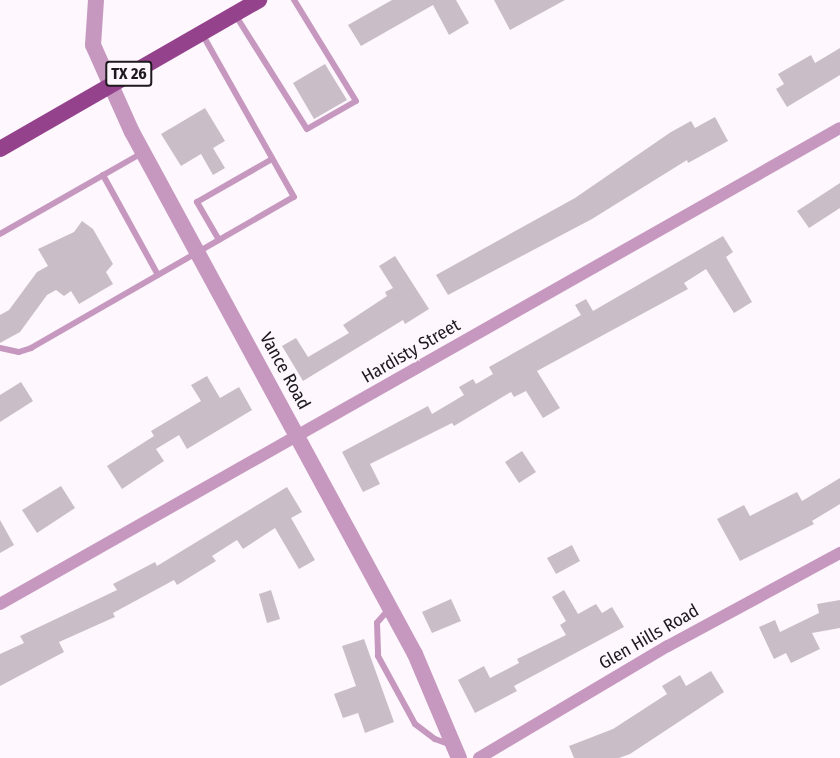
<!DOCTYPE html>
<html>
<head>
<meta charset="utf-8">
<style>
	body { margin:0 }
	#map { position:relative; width:840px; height:758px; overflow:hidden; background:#fef7fd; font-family:"Fira Sans Condensed",sans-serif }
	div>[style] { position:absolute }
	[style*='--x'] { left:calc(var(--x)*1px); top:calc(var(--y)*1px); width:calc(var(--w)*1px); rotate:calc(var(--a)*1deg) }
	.building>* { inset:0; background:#c9bec7 }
	.service>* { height:6px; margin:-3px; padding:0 3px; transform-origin:3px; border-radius:3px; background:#c698bf }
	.minor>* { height:12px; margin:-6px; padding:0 6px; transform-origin:6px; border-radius:6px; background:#c698bf }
	.tertiary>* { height:16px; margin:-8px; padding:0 8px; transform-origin:8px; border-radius:8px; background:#c698bf }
	.primary>* { height:16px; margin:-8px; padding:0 8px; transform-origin:8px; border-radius:8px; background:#94428c }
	span { translate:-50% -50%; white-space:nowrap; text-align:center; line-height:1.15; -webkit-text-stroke:4.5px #fef7fd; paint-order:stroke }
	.shield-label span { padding:2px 4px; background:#fef7fd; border:2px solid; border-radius:4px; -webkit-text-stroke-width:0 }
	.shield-label { font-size:16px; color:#1d191d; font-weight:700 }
	.street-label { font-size:18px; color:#1d191d }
</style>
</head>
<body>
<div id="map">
	<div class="building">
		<div style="clip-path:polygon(392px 0,456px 0,469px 23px,449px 35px,433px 5px,361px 46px,348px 25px)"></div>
		<div style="clip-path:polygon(494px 0,565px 0,510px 30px)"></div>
		<div style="clip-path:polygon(840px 48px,840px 75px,787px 107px,776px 89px,784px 84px,778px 74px,811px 55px,815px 63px)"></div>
		<div style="clip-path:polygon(325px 64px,347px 100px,314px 119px,293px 83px)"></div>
		<div style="clip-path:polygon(205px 108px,225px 141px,213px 148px,225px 168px,213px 175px,201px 154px,181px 166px,161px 134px)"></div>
		<div style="clip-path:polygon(715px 117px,728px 141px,688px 163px,687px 160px,592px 219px,448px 295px,436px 275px,575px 198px,671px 132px,691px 121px,695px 128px)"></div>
		<div style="clip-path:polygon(840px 183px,840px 208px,809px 228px,797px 211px)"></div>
		<div style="clip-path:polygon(82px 221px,93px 229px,113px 264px,106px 272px,113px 284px,79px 304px,71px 291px,64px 296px,56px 290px,47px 295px,20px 332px,0 343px,0 315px,9px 310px,37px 272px,48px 266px,38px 249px,74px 232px)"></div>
		<div style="clip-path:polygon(723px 236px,733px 252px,726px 257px,752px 302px,734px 313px,706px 269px,684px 283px,688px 289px,537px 371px,560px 408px,543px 418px,526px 391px,514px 397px,511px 392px,454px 426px,452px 423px,370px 464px,380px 484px,363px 492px,342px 452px,428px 406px,432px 414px,464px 395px,459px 387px,473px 379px,476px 384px,493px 374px,489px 367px,581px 315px,575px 305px,586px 299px,593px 311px)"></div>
		<div style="clip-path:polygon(395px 256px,429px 309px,405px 324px,403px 320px,303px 381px,282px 346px,296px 338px,308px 357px,349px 333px,343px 325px,387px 296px,385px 292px,393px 288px,379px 266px)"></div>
		<div style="clip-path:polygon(207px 376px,220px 398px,239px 387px,252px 410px,187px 449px,179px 435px,156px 449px,164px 461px,122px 489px,107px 466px,154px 436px,151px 431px,201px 401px,191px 385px)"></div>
		<div style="clip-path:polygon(21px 382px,33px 401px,0 422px,0 395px)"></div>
		<div style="clip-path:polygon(522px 451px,536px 472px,519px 483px,505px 462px)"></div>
		<div style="clip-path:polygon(840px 478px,840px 504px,812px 521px,814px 524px,740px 561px,717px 519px,744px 505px,750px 516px,797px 492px,802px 501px)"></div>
		<div style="clip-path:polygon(61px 486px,75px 508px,37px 533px,22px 510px)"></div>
		<div style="clip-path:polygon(287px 487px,302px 512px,291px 518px,315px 560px,299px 569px,275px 528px,243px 549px,237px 540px,212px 556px,216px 561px,177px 585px,174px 580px,113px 613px,115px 617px,59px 642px,64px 652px,0 686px,0 654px,24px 643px,20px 636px,117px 590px,113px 584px,155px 562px,157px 566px)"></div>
		<div style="clip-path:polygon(0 520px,14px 545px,0 553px)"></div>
		<div style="clip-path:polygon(572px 545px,580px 561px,556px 574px,547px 558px)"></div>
		<div style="clip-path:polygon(271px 590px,280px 619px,267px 623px,259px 594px)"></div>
		<div style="clip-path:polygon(564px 590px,578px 614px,596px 604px,602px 613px,612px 607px,624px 627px,514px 686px,517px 691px,475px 713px,458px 680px,484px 666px,490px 678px,519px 663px,517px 659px,566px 635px,560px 625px,566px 621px,552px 597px)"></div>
		<div style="clip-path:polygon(451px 599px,461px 621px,432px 633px,422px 612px)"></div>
		<div style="clip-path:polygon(840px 600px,840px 628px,812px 633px,820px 649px,791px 663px,786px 653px,774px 659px,759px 627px,775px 620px,780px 632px,819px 613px,817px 604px)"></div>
		<div style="clip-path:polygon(364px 639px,394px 722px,365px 733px,358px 713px,343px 718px,334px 694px,356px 686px,342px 646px)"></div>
		<div style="clip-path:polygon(711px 671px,724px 692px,630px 754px,619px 758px,574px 758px,569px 746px,613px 729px,667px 694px,662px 686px,680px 675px,686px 686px)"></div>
	</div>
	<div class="service">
		<div style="--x:236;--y:16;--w:133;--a:57.9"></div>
		<div style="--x:307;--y:129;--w:56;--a:-29.7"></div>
		<div style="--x:356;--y:101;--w:119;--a:-121.5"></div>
		<div style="--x:103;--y:175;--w:114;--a:61.2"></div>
		<div style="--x:0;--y:234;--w:163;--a:-29.7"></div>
		<div style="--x:219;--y:240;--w:44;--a:-120.1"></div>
		<div style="--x:197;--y:202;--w:86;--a:-29.8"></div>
		<div style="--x:0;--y:348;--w:19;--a:12"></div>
		<div style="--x:19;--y:352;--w:13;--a:-18"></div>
		<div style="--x:31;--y:348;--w:303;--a:-29.9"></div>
		<div style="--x:294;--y:197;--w:187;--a:-119.4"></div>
		<div style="--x:389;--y:609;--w:18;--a:131"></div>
		<div style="--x:377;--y:623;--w:33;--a:88"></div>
		<div style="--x:378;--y:656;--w:77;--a:61.4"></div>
		<div style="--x:415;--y:724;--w:25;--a:37"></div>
		<div style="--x:435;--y:739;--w:15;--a:20"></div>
	</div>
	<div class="minor">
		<div style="--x:0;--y:604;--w:965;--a:-29.54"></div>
		<div style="--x:479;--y:758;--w:220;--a:-30.7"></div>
		<div style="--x:668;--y:646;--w:196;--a:-28.4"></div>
	</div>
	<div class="tertiary">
		<div style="--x:96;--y:0;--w:45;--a:93.8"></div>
		<div style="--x:93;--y:45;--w:95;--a:65.9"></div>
		<div style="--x:132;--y:132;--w:594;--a:61.54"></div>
		<div style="--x:415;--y:654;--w:113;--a:67.1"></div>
	</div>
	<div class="primary">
		<div style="--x:0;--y:149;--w:299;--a:-29.9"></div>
	</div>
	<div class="shield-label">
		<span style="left:129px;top:74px">TX 26</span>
	</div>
	<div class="street-label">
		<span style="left:411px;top:351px;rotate:-30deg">Hardisty Street</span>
		<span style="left:285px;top:371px;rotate:61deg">Vance Road</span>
		<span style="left:649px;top:637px;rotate:-30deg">Glen Hills Road</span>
	</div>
</div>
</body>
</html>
